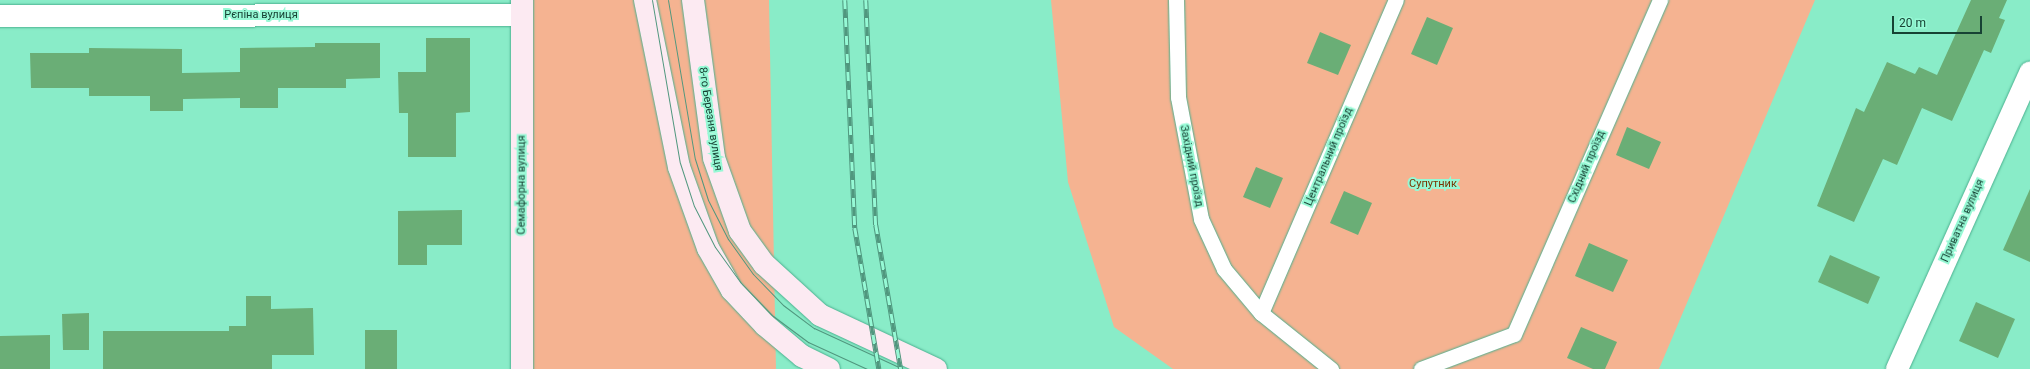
<!DOCTYPE html>
<html>
<head>
<meta charset="utf-8">
<style>
	body { margin:0 }
	#map { position:relative; width:2030px; height:369px; overflow:hidden; background:#89ecc8; font-family:Roboto,sans-serif }
	div>[style] { position:absolute }
	[style*='--x'] { left:calc(var(--x)*1px); top:calc(var(--y)*1px); width:calc(var(--w)*1px); rotate:calc(var(--a)*1deg) }
	.green>* { inset:0; background:#f5b391 }
	.building>* { inset:0; background:#6aae76 }
	.roads { filter:drop-shadow(0 0 1px #4bb08f) drop-shadow(0 0 1px #4bb08f) }
	.lane>* { height:15px; margin:-7.5px; padding:0 7.5px; transform-origin:7.5px; border-radius:7.5px; background:#fff }
	.street>* { height:22px; margin:-11px; padding:0 11px; transform-origin:11px; border-radius:11px; background:#fff }
	.secondary>* { height:22px; margin:-11px; padding:0 11px; transform-origin:11px; border-radius:11px; background:#fceaf2 }
	.tram>* { height:1px; margin:-0.5px; padding:0 0.5px; transform-origin:0.5px; border-radius:0.5px; background:#50977e }
	.rail>* { height:4.5px; margin-top:-2.25px; transform-origin:0; background:repeating-linear-gradient(90deg,#96f9d5 0 9px,#50977e 0 18px); box-sizing:border-box; border-block:1px solid #50977e }
	span { translate:-50% -50%; white-space:nowrap; text-align:center; line-height:1.15; -webkit-text-stroke:4px #96f9d5; paint-order:stroke }
	.street-label { font-size:11px; color:#174234 }
	.park-label { font-size:11px; color:#793503 }
	.scale { position:absolute; left:1892px; top:16px; width:90px; height:18px; box-sizing:border-box; border:2px solid #174234; border-top:0; padding-left:5px; font-size:12px; line-height:14px; white-space:nowrap; color:#174234; -webkit-text-stroke:3px #96f9d5; paint-order:stroke }
</style>
</head>
<body>
<div id="map">
	<div class="green">
		<div style="clip-path:polygon(522px 0,769px 0,776px 369px,522px 369px)"></div>
		<div style="clip-path:polygon(1051px 0,1815px 0,1659px 369px,1173px 369px,1114px 327px,1068px 182px)"></div>
	</div>
	<div class="building">
		<div style="clip-path:polygon(1971px 0,2007px 0,1999px 18px,2005px 20px,1991px 53px,1984px 50px,1952px 121px,1922px 108px,1897px 165px,1883px 159px,1854px 222px,1817px 206px,1856px 108px,1864px 112px,1887px 62px,1915px 74px,1919px 67px,1937px 75px)"></div>
		<div style="clip-path:polygon(1427px 17px,1453px 28px,1437px 65px,1411px 54px)"></div>
		<div style="clip-path:polygon(1320px 32px,1351px 45px,1338px 75px,1307px 63px)"></div>
		<div style="clip-path:polygon(426px 38px,470px 38px,470px 112px,456px 113px,456px 157px,408px 157px,408px 113px,399px 113px,398px 72px,426px 72px)"></div>
		<div style="clip-path:polygon(315px 43px,380px 43px,380px 78px,346px 79px,346px 88px,278px 88px,278px 108px,240px 108px,240px 98px,183px 99px,183px 111px,150px 111px,150px 96px,89px 96px,89px 88px,31px 88px,30px 53px,89px 53px,89px 48px,182px 49px,182px 73px,240px 72px,240px 48px,315px 47px)"></div>
		<div style="clip-path:polygon(1627px 127px,1661px 142px,1649px 169px,1616px 155px)"></div>
		<div style="clip-path:polygon(1256px 167px,1283px 178px,1270px 208px,1243px 197px)"></div>
		<div style="clip-path:polygon(2030px 189px,2030px 262px,2003px 250px)"></div>
		<div style="clip-path:polygon(1344px 191px,1372px 203px,1358px 235px,1330px 223px)"></div>
		<div style="clip-path:polygon(462px 210px,462px 245px,427px 245px,427px 265px,398px 265px,398px 211px)"></div>
		<div style="clip-path:polygon(1589px 243px,1628px 260px,1613px 292px,1575px 276px)"></div>
		<div style="clip-path:polygon(1830px 255px,1880px 277px,1868px 304px,1818px 282px)"></div>
		<div style="clip-path:polygon(246px 296px,271px 296px,271px 309px,313px 308px,314px 355px,272px 355px,272px 369px,103px 369px,103px 331px,229px 331px,229px 326px,246px 326px)"></div>
		<div style="clip-path:polygon(1976px 302px,2015px 319px,1998px 358px,1959px 341px)"></div>
		<div style="clip-path:polygon(89px 313px,89px 350px,63px 350px,62px 314px)"></div>
		<div style="clip-path:polygon(1581px 327px,1617px 342px,1605px 369px,1593px 369px,1567px 358px)"></div>
		<div style="clip-path:polygon(365px 330px,397px 330px,397px 369px,365px 369px)"></div>
		<div style="clip-path:polygon(50px 335px,50px 369px,0 369px,0 336px)"></div>
	</div>
	<div class="roads">
		<div class="lane">
			<div style="--x:1176;--y:0;--w:97;--a:88.8"></div>
			<div style="--x:1178;--y:97;--w:124;--a:79.3"></div>
			<div style="--x:1201;--y:219;--w:55;--a:65.3"></div>
			<div style="--x:1224;--y:269;--w:57;--a:49.9"></div>
			<div style="--x:1261;--y:313;--w:90;--a:38.7"></div>
			<div style="--x:1261;--y:313;--w:341;--a:-66.7"></div>
			<div style="--x:1421;--y:369;--w:99;--a:-20.6"></div>
			<div style="--x:1514;--y:334;--w:365;--a:-66.4"></div>
		</div>
		<div class="street">
			<div style="--x:0;--y:16;--w:522;--a:-0.11"></div>
			<div style="--x:1897;--y:369;--w:325;--a:-65.8"></div>
		</div>
		<div class="secondary">
			<div style="--x:645;--y:0;--w:170;--a:78.5"></div>
			<div style="--x:679;--y:167;--w:86;--a:70.3"></div>
			<div style="--x:708;--y:248;--w:48;--a:60.3"></div>
			<div style="--x:732;--y:290;--w:48;--a:46.7"></div>
			<div style="--x:765;--y:325;--w:48;--a:40"></div>
			<div style="--x:802;--y:356;--w:30;--a:26"></div>
			<div style="--x:693;--y:0;--w:159;--a:82.4"></div>
			<div style="--x:714;--y:158;--w:77;--a:70.4"></div>
			<div style="--x:740;--y:231;--w:41;--a:54"></div>
			<div style="--x:764;--y:264;--w:76;--a:42.3"></div>
			<div style="--x:820;--y:315;--w:128;--a:25"></div>
			<div style="--x:522;--y:369;--w:369;--a:-90"></div>
		</div>
	</div>
	<div class="tram">
		<div style="--x:652;--y:0;--w:165;--a:80.3"></div>
		<div style="--x:680;--y:163;--w:45;--a:72"></div>
		<div style="--x:694;--y:206;--w:46;--a:62.9"></div>
		<div style="--x:715;--y:247;--w:44;--a:54.2"></div>
		<div style="--x:741;--y:283;--w:46;--a:45.9"></div>
		<div style="--x:773;--y:316;--w:44;--a:36.6"></div>
		<div style="--x:808;--y:342;--w:65;--a:24.6"></div>
		<div style="--x:668;--y:0;--w:161;--a:80.4"></div>
		<div style="--x:695;--y:159;--w:43;--a:72.4"></div>
		<div style="--x:708;--y:200;--w:44;--a:62.9"></div>
		<div style="--x:728;--y:239;--w:43;--a:54.5"></div>
		<div style="--x:753;--y:274;--w:43;--a:45.9"></div>
		<div style="--x:783;--y:305;--w:39;--a:37"></div>
		<div style="--x:814;--y:328;--w:98;--a:24.7"></div>
	</div>
	<div class="rail">
		<div style="--x:845;--y:0;--w:228;--a:87.5"></div>
		<div style="--x:855;--y:228;--w:143;--a:80.3"></div>
		<div style="--x:866;--y:0;--w:225;--a:87.5"></div>
		<div style="--x:876;--y:225;--w:146;--a:80.2"></div>
	</div>
	<div class="street-label">
		<span style="left:261px;top:15px">Рєпіна вулиця</span>
		<span style="left:710px;top:119px;rotate:81deg">8-го Березня вулиця</span>
		<span style="left:1329px;top:157px;rotate:-67deg">Центральний проїзд</span>
		<span style="left:1191px;top:166px;rotate:79deg">Західний проїзд</span>
		<span style="left:1587px;top:167px;rotate:-67deg">Східний проїзд</span>
		<span style="left:522px;top:185px;rotate:-90deg">Семафорна вулиця</span>
		<span style="left:1963px;top:221px;rotate:-66deg">Приватна вулиця</span>
	</div>
	<div class="park-label">
		<span style="left:1433px;top:184px">Супутник</span>
	</div>
	<div class="scale">20 m</div>
</div>
</body>
</html>
